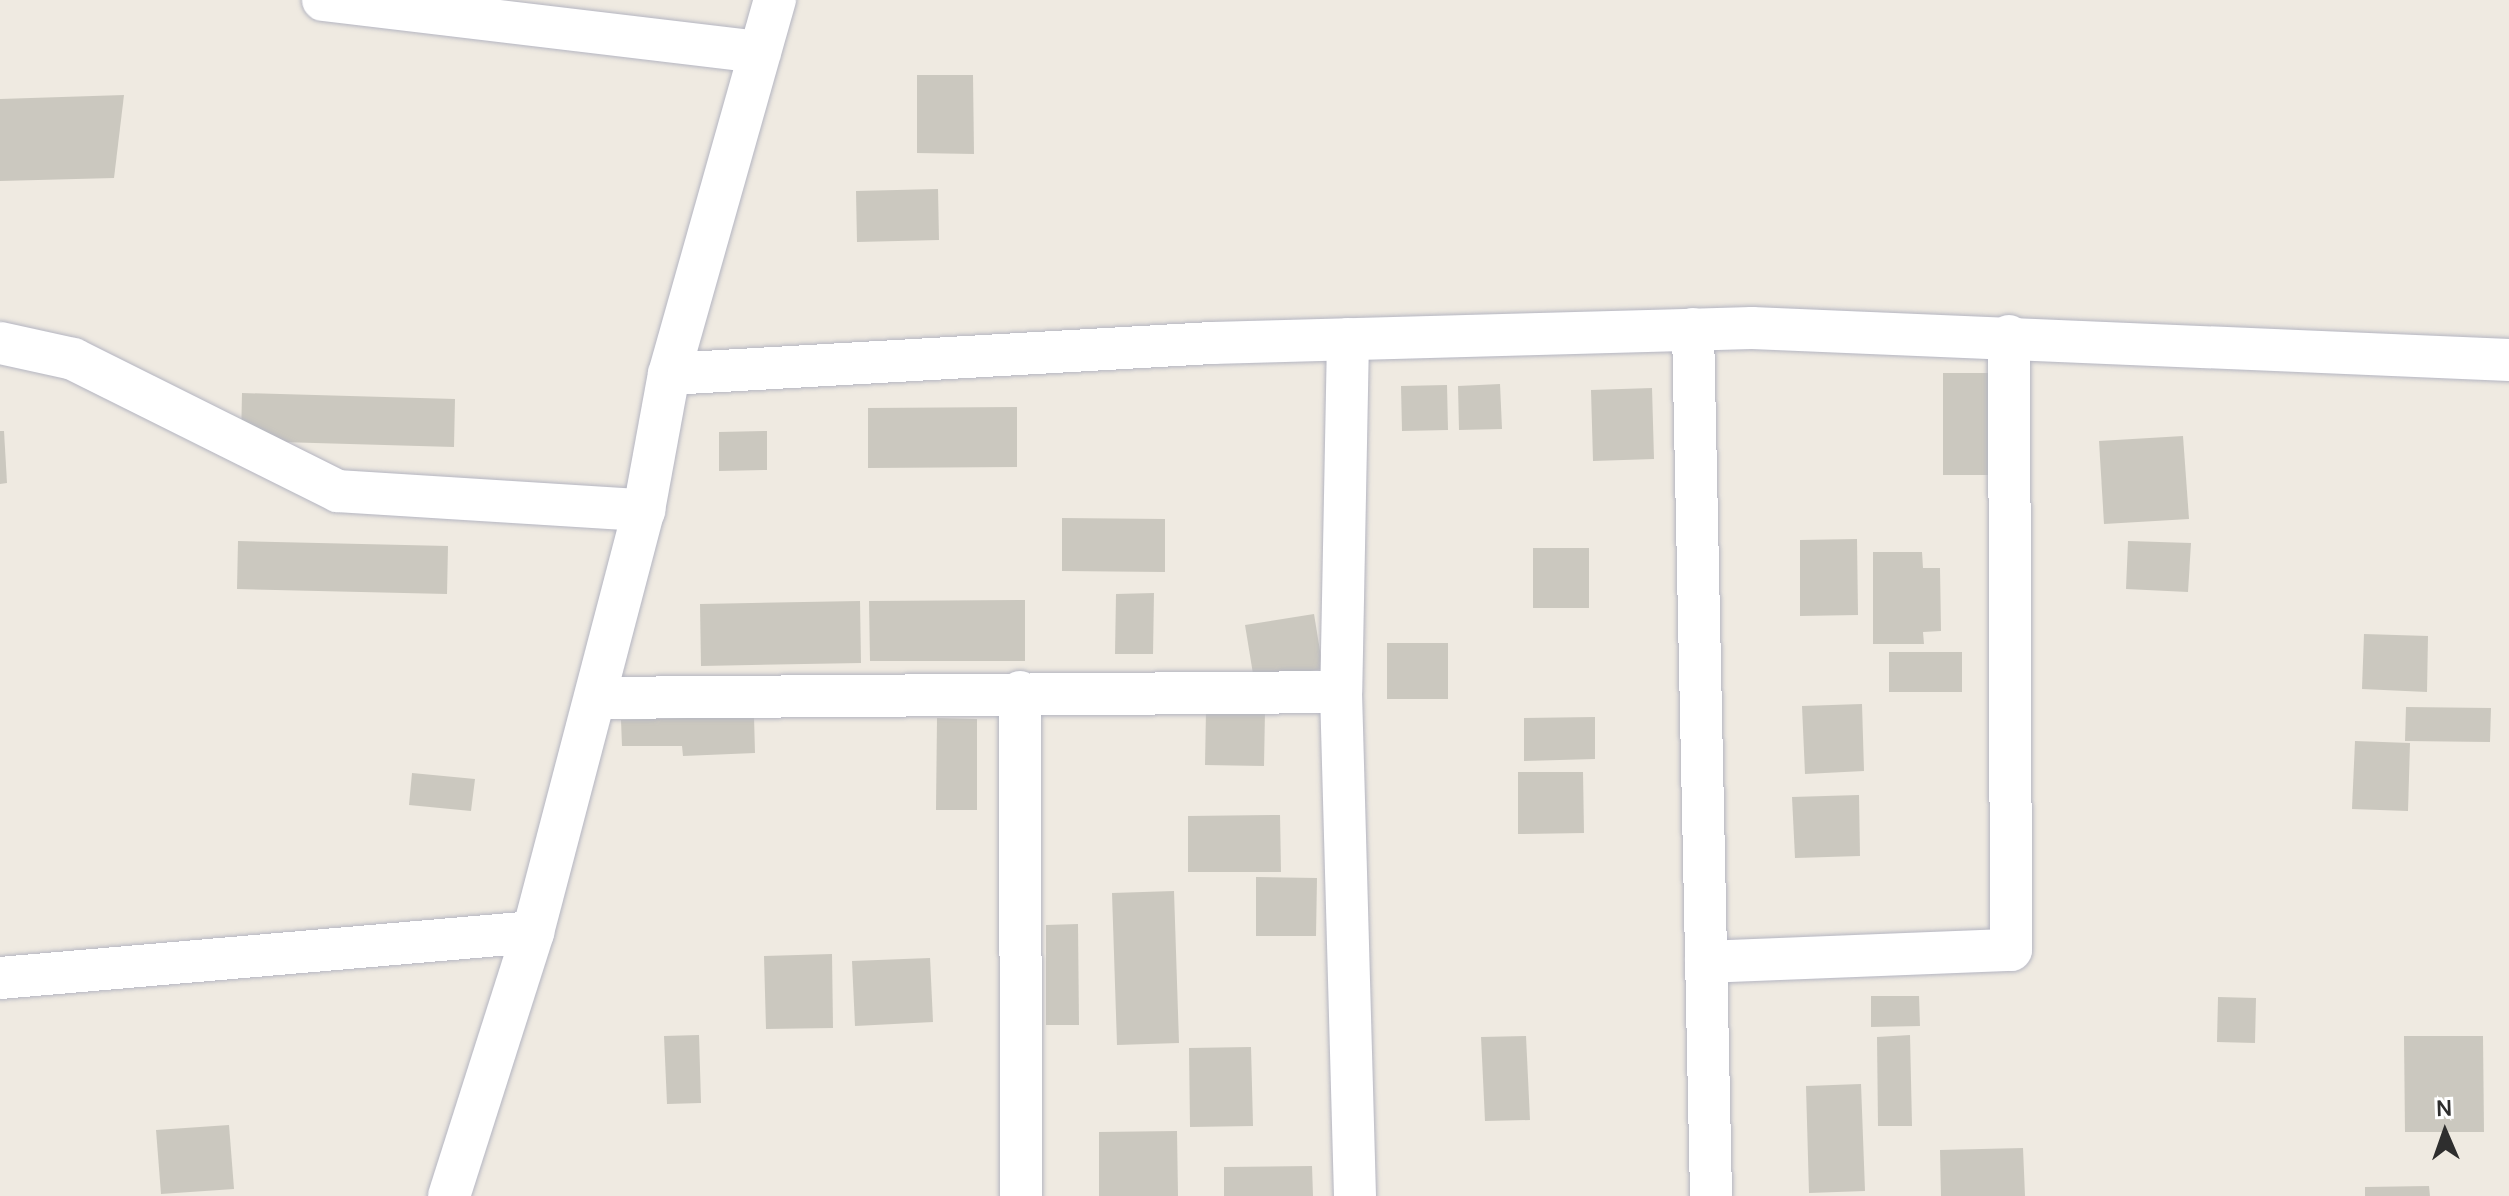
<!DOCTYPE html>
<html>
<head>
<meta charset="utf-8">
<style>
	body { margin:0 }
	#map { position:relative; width:2509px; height:1196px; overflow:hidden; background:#efeae1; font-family:Manrope,sans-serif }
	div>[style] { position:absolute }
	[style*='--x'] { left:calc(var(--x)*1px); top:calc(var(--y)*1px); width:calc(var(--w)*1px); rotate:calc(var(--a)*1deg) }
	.building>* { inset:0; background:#cbc8bf }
	.roads { filter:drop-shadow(0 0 2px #b4b5c1) drop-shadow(0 0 2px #b4b5c1) }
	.minor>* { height:42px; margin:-21px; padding:0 21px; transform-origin:21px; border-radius:21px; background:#fff }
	span { translate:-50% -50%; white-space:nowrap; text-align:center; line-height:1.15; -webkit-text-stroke:6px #fff; paint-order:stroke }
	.north { position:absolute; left:2405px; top:1092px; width:80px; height:80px; -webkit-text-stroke:6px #fff; paint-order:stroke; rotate:358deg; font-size:22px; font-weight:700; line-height:32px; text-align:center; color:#2e2e2e }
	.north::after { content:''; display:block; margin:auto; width:28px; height:36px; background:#2e2e2e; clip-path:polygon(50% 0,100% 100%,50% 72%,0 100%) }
</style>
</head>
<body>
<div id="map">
	<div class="building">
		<div style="clip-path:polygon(917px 75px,973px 75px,974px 154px,917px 153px)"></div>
		<div style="clip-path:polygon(124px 95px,114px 178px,0 181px,0 99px)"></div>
		<div style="clip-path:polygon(938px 189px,939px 240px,857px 242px,856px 191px)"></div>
		<div style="clip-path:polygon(1943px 373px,1992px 373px,1992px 475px,1943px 475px)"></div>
		<div style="clip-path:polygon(1500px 384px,1502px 429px,1459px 430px,1458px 386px)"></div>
		<div style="clip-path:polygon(1447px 385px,1448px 430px,1402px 431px,1401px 386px)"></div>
		<div style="clip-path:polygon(1652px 388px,1654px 459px,1593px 461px,1591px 390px)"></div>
		<div style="clip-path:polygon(242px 393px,455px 399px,454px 447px,241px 441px)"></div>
		<div style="clip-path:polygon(1017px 407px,1017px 467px,868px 468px,868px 408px)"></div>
		<div style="clip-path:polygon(0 431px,4px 431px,7px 483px,0 484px)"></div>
		<div style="clip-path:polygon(767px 431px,767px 470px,719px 471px,719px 432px)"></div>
		<div style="clip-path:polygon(2183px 436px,2189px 519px,2104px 524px,2099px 441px)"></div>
		<div style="clip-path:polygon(1062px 518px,1165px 519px,1165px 572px,1062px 571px)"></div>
		<div style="clip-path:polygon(1857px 539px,1858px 615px,1800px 616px,1800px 540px)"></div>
		<div style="clip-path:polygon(238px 541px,448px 546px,447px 594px,237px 589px)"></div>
		<div style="clip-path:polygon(2128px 541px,2191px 543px,2188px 592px,2126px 589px)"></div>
		<div style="clip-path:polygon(1533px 548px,1589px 548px,1589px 608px,1533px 608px)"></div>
		<div style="clip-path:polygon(1873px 552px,1922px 552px,1923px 568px,1940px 568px,1941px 631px,1923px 632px,1924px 644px,1873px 644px)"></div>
		<div style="clip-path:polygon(1154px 593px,1153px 654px,1115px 654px,1116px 594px)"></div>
		<div style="clip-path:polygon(1025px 600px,1025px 661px,870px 661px,869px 601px)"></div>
		<div style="clip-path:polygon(860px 601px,861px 663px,701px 666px,700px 604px)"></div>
		<div style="clip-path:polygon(1314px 614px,1323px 669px,1254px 680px,1245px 625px)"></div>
		<div style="clip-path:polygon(2364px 634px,2428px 636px,2427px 692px,2362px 689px)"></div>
		<div style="clip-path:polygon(1387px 643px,1448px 643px,1448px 699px,1387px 699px)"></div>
		<div style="clip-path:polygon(1889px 652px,1962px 652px,1962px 692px,1889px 692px)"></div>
		<div style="clip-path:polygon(1862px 704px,1864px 771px,1805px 774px,1802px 706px)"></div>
		<div style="clip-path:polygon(2406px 707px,2491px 708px,2490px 742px,2405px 741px)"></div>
		<div style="clip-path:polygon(1206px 710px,1265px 711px,1264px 766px,1205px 765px)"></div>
		<div style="clip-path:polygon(754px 716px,755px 753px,683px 756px,682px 746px,622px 746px,621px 720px)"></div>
		<div style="clip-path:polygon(1595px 717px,1595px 759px,1524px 761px,1524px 718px)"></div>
		<div style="clip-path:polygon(937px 718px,977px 719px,977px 810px,936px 810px)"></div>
		<div style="clip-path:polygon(2355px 741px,2410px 743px,2408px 811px,2352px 809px)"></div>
		<div style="clip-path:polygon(1518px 772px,1583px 772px,1584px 833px,1518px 834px)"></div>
		<div style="clip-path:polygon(412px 773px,475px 779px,471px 811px,409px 805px)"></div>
		<div style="clip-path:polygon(1859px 795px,1860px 856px,1795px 858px,1792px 797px)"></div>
		<div style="clip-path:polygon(1280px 815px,1281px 872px,1188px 872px,1188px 816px)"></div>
		<div style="clip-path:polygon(1256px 877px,1317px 878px,1316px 936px,1256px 936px)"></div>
		<div style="clip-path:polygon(1174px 891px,1179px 1043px,1117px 1045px,1112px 893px)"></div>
		<div style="clip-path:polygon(1078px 924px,1079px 1025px,1046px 1025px,1046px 925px)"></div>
		<div style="clip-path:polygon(832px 954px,833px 1028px,766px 1029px,764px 956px)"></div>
		<div style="clip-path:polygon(930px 958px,933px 1022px,855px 1026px,852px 961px)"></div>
		<div style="clip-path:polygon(1871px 996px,1919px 996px,1920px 1026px,1871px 1027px)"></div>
		<div style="clip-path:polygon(2218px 997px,2256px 998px,2255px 1043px,2217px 1042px)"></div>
		<div style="clip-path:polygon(699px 1035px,701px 1103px,667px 1104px,664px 1036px)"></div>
		<div style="clip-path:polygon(1910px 1035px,1912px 1126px,1878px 1126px,1877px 1037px)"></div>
		<div style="clip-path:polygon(1526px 1036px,1530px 1120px,1485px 1121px,1481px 1037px)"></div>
		<div style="clip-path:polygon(2404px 1036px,2483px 1036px,2484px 1132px,2405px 1132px)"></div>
		<div style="clip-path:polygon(1251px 1047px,1253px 1126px,1190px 1127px,1189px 1048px)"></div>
		<div style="clip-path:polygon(1861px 1084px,1865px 1191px,1809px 1193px,1806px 1086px)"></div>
		<div style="clip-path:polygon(229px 1125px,234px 1189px,161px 1194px,156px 1130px)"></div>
		<div style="clip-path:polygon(1177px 1131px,1178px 1196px,1099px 1196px,1099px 1132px)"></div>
		<div style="clip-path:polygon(2023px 1148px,2025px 1196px,1941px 1196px,1940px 1150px)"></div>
		<div style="clip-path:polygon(1312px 1166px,1313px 1196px,1224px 1196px,1224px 1167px)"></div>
		<div style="clip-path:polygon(2429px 1186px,2430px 1196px,2365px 1196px,2365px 1187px)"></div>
	</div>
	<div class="roads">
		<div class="minor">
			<div style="--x:323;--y:0;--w:440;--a:6.8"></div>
			<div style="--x:1693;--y:329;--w:867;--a:88.81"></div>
			<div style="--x:1348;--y:339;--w:353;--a:91.1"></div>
			<div style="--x:1341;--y:692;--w:504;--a:88.41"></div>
			<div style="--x:0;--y:343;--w:75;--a:12.4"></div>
			<div style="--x:73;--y:359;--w:296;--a:26.5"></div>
			<div style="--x:338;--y:491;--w:307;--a:3.6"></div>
			<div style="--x:669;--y:374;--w:544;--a:-3.27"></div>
			<div style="--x:1212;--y:343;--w:540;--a:-1.59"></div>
			<div style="--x:1752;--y:328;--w:758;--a:2.42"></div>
			<div style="--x:1020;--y:692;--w:504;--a:89.89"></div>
			<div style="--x:595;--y:698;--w:746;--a:-0.46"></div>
			<div style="--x:1706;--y:962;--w:305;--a:-2.3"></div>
			<div style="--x:2011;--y:950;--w:614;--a:-90.19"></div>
			<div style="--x:0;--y:978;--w:535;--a:-4.93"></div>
			<div style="--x:449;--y:1196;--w:277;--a:-72.3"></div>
			<div style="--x:533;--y:932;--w:436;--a:-75.3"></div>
			<div style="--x:644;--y:510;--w:138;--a:-79.6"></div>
			<div style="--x:669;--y:374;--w:389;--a:-74.2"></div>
		</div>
	</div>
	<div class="north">N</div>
</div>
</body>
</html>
